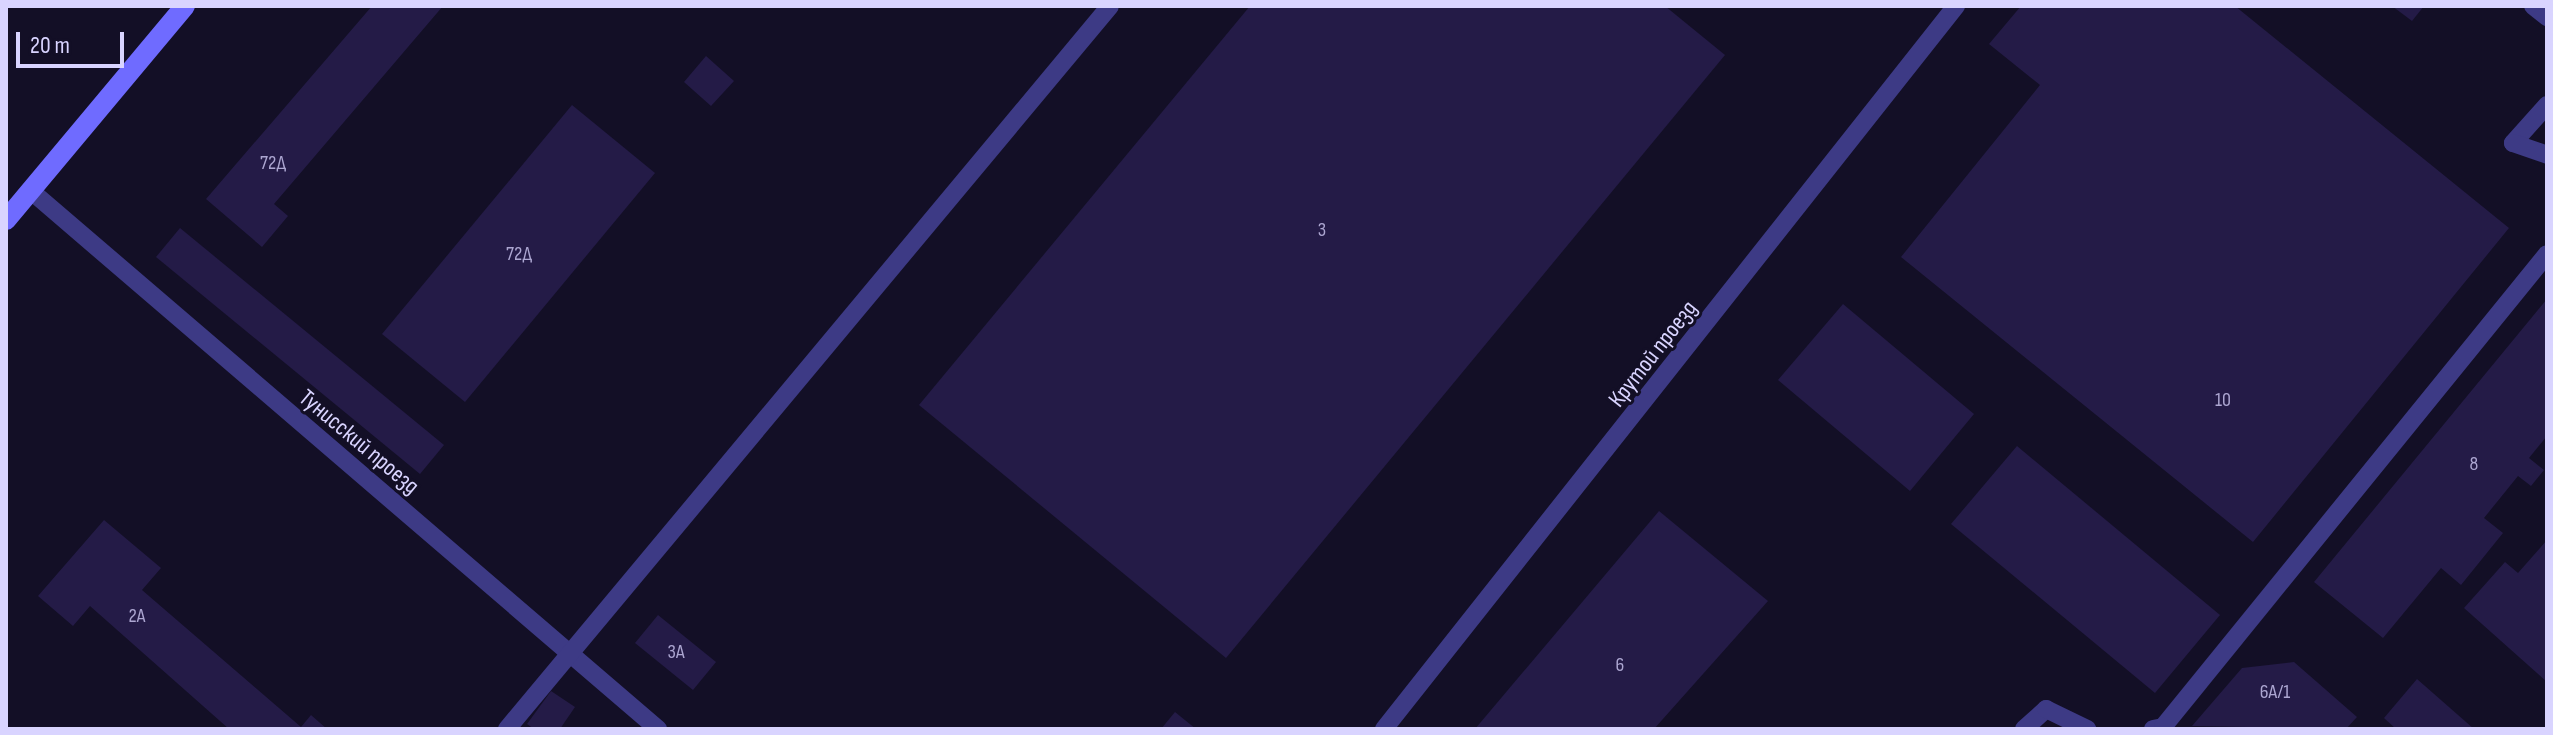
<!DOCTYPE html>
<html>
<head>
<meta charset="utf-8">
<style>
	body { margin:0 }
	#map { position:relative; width:2553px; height:735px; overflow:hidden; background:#130f26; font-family:"Sofia Sans Condensed",sans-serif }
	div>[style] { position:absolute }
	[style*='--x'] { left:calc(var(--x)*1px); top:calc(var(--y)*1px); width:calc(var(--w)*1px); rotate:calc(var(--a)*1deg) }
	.building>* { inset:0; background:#241b47 }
	.lane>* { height:18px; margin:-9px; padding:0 9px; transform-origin:9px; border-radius:9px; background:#3d3a85 }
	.secondary>* { height:20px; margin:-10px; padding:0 10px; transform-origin:10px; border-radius:10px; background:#6f6bff }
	span { translate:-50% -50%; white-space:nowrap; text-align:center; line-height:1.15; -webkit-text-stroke:6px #130f26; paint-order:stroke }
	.number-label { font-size:20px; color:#aca6d1 }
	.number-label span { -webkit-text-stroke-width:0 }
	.street-label { font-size:24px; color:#d9d4ff }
	.frame { position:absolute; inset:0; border:8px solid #d9d4ff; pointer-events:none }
	.scale { position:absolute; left:16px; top:32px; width:108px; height:36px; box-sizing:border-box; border:4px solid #d9d4ff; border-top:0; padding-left:10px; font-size:24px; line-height:28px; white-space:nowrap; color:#d9d4ff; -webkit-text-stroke:6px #130f26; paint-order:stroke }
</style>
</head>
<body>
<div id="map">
	<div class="building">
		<div style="clip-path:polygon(372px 6px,443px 6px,274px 204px,288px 216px,262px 247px,206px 199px)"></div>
		<div style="clip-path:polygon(1250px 6px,1665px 6px,1725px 55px,1226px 658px,919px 405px)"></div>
		<div style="clip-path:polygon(2021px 6px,2235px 6px,2509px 228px,2253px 542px,1901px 257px,2040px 85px,1989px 44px)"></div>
		<div style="clip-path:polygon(2392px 6px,2424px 6px,2412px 21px)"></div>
		<div style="clip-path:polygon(706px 56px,734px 81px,711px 106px,684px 82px)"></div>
		<div style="clip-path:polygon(572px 105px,655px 173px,465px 402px,382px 334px)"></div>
		<div style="clip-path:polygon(180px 228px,444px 445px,420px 474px,156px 257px)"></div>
		<div style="clip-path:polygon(2547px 299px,2547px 436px,2529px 458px,2544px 470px,2531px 486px,2518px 476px,2484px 518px,2503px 533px,2461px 585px,2441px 568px,2383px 638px,2314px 582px)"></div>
		<div style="clip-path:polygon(1843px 304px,1974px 414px,1910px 491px,1778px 380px)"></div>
		<div style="clip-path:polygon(2017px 446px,2220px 615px,2155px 693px,1951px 524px)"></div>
		<div style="clip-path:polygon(1659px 511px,1768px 601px,1654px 729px,1475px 729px)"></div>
		<div style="clip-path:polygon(104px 520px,161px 568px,142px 590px,301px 727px,311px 715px,327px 729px,229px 729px,90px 606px,73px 626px,38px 596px)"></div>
		<div style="clip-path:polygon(2547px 540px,2547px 682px,2464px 608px,2505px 562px,2518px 573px)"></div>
		<div style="clip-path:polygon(658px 615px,716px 662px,693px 690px,635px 643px)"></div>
		<div style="clip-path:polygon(2294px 662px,2357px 717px,2346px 729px,2192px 726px,2242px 668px)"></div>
		<div style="clip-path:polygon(2417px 679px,2474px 729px,2396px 729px,2384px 718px)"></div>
		<div style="clip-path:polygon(551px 691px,575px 707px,560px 729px,534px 729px,527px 724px)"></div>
		<div style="clip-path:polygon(1175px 712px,1196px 729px,1161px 729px)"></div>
	</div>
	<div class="lane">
		<div style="--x:2533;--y:6;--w:18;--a:38"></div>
		<div style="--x:2547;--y:105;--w:51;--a:131.8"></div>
		<div style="--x:2513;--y:143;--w:36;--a:19"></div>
		<div style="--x:30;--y:190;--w:828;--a:40.64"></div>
		<div style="--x:507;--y:729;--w:941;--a:-50.17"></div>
		<div style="--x:1384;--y:729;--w:922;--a:-51.65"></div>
		<div style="--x:2024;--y:729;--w:30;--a:-42"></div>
		<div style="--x:2046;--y:709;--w:46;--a:26"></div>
		<div style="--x:2153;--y:729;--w:10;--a:-11"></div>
		<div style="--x:2163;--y:727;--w:609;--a:-50.93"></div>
	</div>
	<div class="secondary">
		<div style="--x:6;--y:220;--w:279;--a:-50.1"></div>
	</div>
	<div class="number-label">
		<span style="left:273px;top:163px">72Д</span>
		<span style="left:1322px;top:230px">3</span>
		<span style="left:519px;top:254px">72Д</span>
		<span style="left:2223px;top:400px">10</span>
		<span style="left:2474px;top:464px">8</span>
		<span style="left:137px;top:616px">2А</span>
		<span style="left:676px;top:652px">3А</span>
		<span style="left:1620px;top:665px">6</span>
		<span style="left:2275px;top:692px">6А/1</span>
	</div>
	<div class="street-label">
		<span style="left:1653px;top:354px;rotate:-52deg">Крутой проезд</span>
		<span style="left:359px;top:442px;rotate:40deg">Тунисский проезд</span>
	</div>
	<div class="frame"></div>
	<div class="scale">20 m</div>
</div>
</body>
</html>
